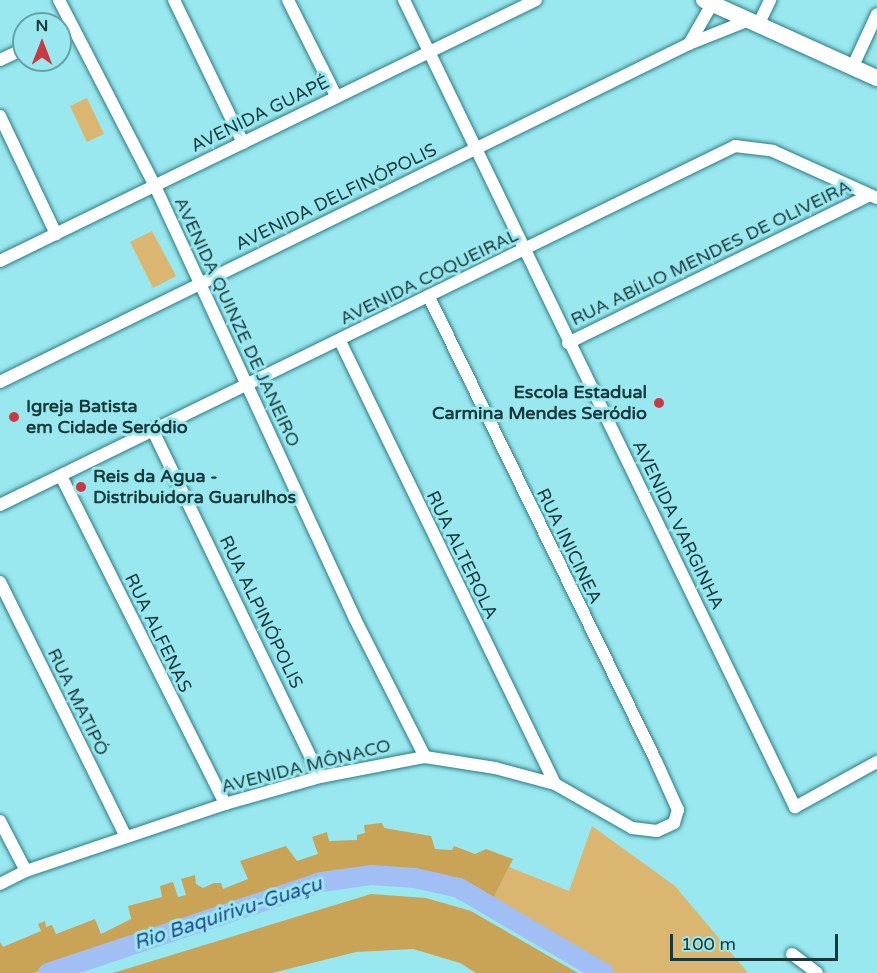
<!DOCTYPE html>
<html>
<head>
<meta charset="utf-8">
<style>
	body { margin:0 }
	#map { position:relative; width:877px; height:973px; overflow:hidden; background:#9ae8ef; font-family:"Varela Round",sans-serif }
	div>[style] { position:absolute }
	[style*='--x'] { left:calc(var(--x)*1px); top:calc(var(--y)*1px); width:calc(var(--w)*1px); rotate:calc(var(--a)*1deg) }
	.green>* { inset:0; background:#dab670 }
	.forest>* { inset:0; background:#c9a356 }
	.river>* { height:20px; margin:-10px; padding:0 10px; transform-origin:10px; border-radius:10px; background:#a1bef5 }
	.roads { filter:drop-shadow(0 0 2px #2c7c83) drop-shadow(0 0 2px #2c7c83) }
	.minor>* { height:12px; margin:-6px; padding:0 6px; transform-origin:6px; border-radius:6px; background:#fff }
	.secondary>* { height:16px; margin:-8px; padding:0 8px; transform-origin:8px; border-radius:8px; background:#fff }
	.dots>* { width:16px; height:16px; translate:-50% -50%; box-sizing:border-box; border:3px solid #9ae8ef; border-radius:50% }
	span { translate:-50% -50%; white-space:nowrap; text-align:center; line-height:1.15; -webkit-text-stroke:6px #9ae8ef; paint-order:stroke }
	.street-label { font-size:18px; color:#18383b }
	.poi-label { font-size:18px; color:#18383b; font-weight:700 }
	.right { translate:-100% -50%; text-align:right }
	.left { translate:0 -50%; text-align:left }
	.water-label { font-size:20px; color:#224795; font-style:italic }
	.north { position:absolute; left:12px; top:12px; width:60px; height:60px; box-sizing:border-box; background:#9ae8ef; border:2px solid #66a2a7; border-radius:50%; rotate:0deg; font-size:16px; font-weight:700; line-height:24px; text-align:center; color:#18383b }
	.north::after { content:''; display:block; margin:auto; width:21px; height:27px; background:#c93a40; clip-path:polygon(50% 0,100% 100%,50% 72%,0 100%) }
	.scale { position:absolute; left:670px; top:934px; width:168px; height:27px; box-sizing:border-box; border:3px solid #18383b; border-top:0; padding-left:8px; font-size:18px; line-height:21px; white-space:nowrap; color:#18383b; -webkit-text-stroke:4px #9ae8ef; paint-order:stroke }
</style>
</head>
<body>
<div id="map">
	<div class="green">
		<div style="clip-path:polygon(87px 98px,104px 134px,87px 142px,70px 106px)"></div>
		<div style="clip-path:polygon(152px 231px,176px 276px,153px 288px,130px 242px)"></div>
		<div style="clip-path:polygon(592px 826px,675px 886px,748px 973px,603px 973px,490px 905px,509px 867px,569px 891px)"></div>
	</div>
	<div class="forest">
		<div style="clip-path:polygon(382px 823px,384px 828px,431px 836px,435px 849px,452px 850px,454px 846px,475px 854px,486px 849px,513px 859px,493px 899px,455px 879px,413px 871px,320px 876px,100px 947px,51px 968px,34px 973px,0 973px,0 942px,3px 947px,41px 931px,38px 924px,45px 921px,46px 927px,52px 925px,56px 934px,95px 919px,101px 934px,131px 919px,128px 906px,162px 897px,160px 886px,173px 882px,178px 897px,186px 895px,181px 879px,195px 875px,196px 884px,203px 888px,214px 883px,221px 883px,223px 889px,248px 879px,240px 861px,286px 846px,297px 861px,318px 854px,312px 837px,327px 832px,329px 841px,357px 840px,357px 835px,365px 833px,364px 825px)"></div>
		<div style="clip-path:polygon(371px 894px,426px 898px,471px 911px,578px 973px,476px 973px,460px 963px,413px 949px,356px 952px,272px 973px,113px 973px)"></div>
	</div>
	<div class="river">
		<div style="--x:48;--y:973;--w:289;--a:-18.4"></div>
		<div style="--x:322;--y:882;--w:49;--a:-8.1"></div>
		<div style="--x:371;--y:875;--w:44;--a:3.9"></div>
		<div style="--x:415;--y:878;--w:45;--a:12.8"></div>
		<div style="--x:459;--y:888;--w:168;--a:30.4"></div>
	</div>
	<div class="roads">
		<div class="minor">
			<div style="--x:59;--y:0;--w:209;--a:62.7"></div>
			<div style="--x:155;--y:186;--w:477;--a:65.2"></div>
			<div style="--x:355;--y:619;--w:155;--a:63.1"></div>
			<div style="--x:174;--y:0;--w:159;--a:64.2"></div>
			<div style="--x:288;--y:0;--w:107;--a:63.4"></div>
			<div style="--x:404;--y:0;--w:897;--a:64.15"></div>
			<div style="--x:795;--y:807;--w:94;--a:-28.8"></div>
			<div style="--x:712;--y:4;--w:46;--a:119.9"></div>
			<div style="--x:689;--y:44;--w:65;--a:-21.8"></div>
			<div style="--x:758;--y:25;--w:28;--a:-64"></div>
			<div style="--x:0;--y:60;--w:26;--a:-25"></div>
			<div style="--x:853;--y:66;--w:57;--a:-65.2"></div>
			<div style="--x:0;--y:116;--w:131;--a:64.6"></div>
			<div style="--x:0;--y:261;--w:596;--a:-25.96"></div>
			<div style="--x:340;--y:341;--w:492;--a:64.1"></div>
			<div style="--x:568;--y:343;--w:336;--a:-26.1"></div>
			<div style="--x:0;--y:382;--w:767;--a:-26.13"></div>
			<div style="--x:153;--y:431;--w:384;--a:64.2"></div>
			<div style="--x:61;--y:476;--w:367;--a:63.4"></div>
			<div style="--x:0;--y:505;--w:818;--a:-26.03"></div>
			<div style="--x:735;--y:146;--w:38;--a:7"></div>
			<div style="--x:773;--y:151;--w:114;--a:24.3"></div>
			<div style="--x:0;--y:582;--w:284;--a:63.7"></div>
			<div style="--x:0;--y:821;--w:56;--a:62.5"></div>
			<div style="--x:0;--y:884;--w:29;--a:-27"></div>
			<div style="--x:26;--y:871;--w:210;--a:-18.6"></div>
			<div style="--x:225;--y:804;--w:99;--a:-15.9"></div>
			<div style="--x:320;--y:777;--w:107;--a:-10.8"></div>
			<div style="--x:425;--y:757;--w:71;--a:8.9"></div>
			<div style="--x:495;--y:768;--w:62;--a:14.9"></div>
			<div style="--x:555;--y:784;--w:89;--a:29.7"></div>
			<div style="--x:632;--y:828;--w:25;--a:7"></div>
			<div style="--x:657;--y:831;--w:19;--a:-25"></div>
			<div style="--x:674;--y:823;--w:14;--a:-73"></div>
			<div style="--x:678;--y:810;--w:54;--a:-114.2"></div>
			<div style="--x:656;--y:761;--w:517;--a:-116.07"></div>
			<div style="--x:792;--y:954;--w:31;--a:37"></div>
		</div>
		<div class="secondary">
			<div style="--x:704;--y:0;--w:190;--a:24.3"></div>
		</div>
	</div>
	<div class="dots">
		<div style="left:659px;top:403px;background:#c93a40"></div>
		<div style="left:14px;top:417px;background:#c93a40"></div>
		<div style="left:81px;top:487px;background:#c93a40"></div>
	</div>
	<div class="street-label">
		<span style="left:260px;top:114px;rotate:-26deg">AVENIDA GUAPÉ</span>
		<span style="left:336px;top:197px;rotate:-26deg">AVENIDA DELFINÓPOLIS</span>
		<span style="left:711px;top:253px;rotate:-26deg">RUA ABÍLIO MENDES DE OLIVEIRA</span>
		<span style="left:429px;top:277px;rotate:-26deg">AVENIDA COQUEIRAL</span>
		<span style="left:237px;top:322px;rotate:65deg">AVENIDA QUINZE DE JANEIRO</span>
		<span style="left:678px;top:525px;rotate:64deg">AVENIDA VARGINHA</span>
		<span style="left:569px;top:546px;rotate:64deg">RUA INICINEA</span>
		<span style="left:462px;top:555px;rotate:64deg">RUA ALTEROLA</span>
		<span style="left:261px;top:612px;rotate:64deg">RUA ALPINÓPOLIS</span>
		<span style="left:158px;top:633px;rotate:64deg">RUA ALFENAS</span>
		<span style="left:78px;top:702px;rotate:64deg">RUA MATIPÓ</span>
		<span style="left:306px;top:766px;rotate:-14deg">AVENIDA MÔNACO</span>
	</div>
	<div class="poi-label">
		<span class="right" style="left:647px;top:403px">Escola Estadual<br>Carmina Mendes Seródio</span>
		<span class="left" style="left:26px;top:417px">Igreja Batista<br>em Cidade Seródio</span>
		<span class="left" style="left:93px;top:487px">Reis da Agua -<br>Distribuidora Guarulhos</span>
	</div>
	<div class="water-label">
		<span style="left:228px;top:914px;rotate:-18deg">Rio Baquirivu-Guaçu</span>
	</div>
	<div class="north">N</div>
	<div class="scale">100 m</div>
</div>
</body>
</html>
